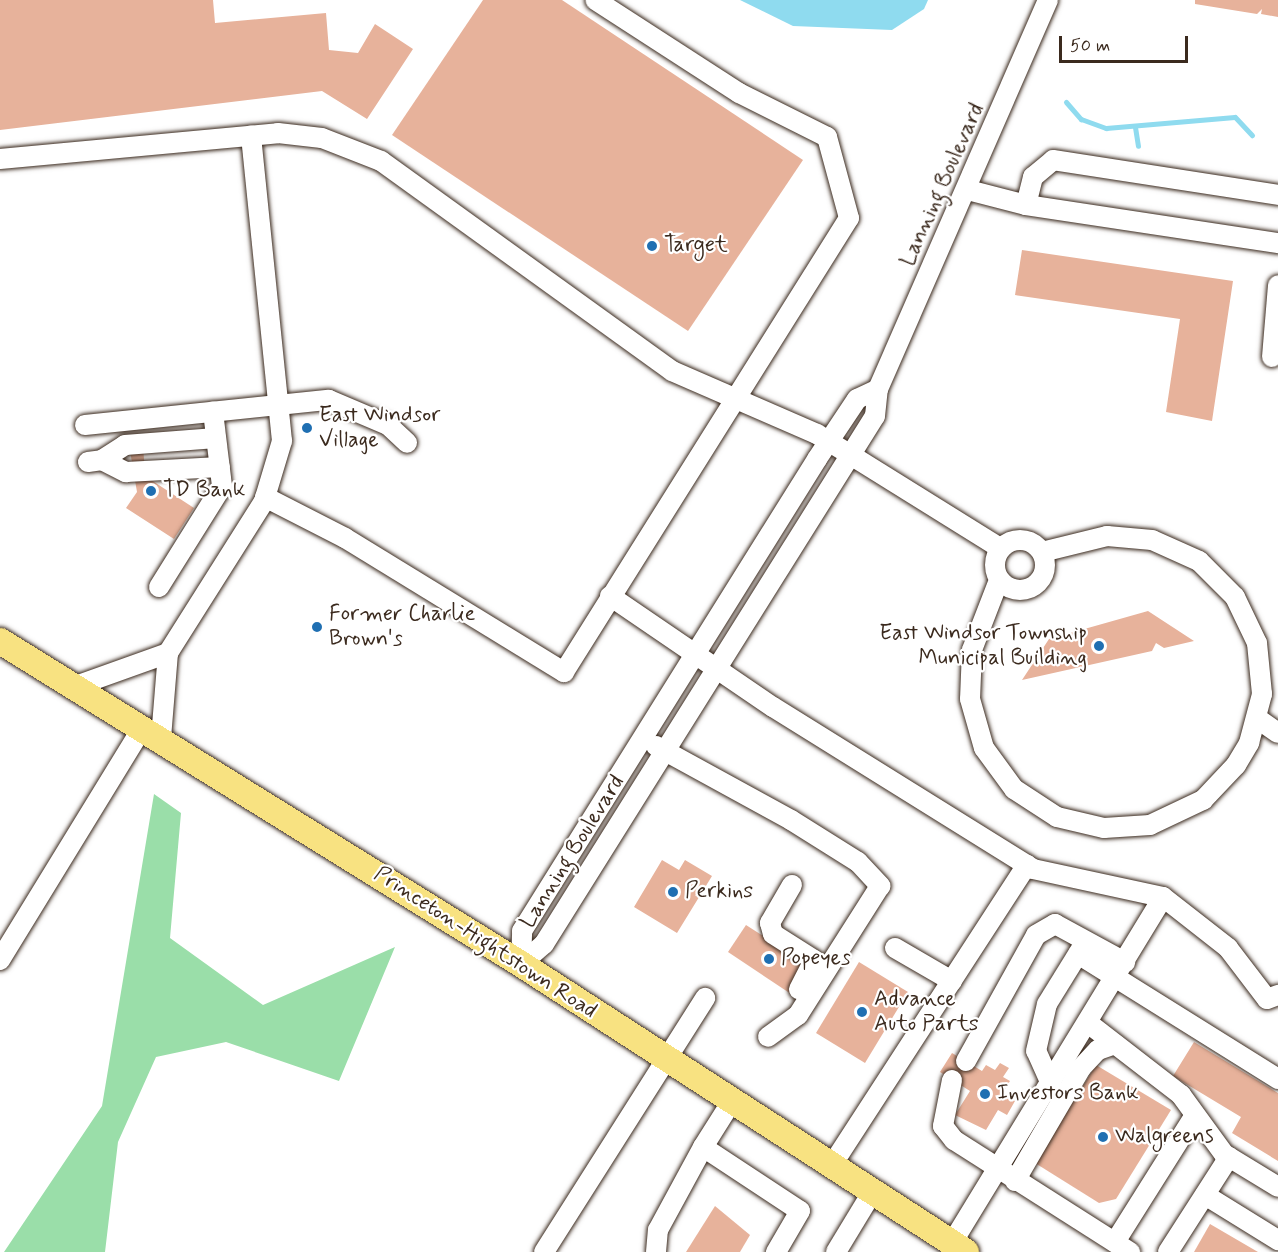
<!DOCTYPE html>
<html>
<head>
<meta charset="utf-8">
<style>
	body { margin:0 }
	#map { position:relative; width:1278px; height:1252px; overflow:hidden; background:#fff; font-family:Mynerve,sans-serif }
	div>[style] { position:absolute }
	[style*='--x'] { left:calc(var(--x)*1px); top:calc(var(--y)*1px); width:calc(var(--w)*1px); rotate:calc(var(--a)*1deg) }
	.green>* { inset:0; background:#9adea9 }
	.water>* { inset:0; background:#8fdbef }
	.stream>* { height:5px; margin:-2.5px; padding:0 2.5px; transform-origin:2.5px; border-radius:2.5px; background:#8fdbef }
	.building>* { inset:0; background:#e7b29b }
	.roads { filter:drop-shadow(0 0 2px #3b2a1e) drop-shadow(0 0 2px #3b2a1e) }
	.minor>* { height:20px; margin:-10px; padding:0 10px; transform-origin:10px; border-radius:10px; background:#fff }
	.minor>.ring { margin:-10px; padding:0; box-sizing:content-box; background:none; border:20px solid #fff; border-radius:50% }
	.major>* { height:26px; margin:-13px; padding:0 13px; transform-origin:13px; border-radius:13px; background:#f8e281 }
	.dots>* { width:16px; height:16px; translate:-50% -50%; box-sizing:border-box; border:3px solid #fff; border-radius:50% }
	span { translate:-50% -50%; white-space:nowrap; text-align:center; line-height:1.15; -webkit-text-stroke:4.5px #fff; paint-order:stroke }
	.street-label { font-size:22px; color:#3b2a1e }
	.poi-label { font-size:22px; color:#3b2a1e }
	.left { translate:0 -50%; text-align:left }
	.right { translate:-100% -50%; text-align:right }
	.scale { position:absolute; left:1059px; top:36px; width:129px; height:27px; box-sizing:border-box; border:3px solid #3b2a1e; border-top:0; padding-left:8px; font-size:18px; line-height:21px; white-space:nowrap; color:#3b2a1e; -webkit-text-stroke:4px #fff; paint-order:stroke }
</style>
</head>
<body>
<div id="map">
	<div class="green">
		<div style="clip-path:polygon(154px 794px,181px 813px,170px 938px,263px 1005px,395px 947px,339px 1081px,226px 1042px,156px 1057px,118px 1142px,105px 1252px,4px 1252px,102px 1106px)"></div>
	</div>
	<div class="water">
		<div style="clip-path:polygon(740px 0,928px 0,924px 9px,892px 30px,793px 26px)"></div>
	</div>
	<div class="stream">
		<div style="--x:1066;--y:102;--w:23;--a:49"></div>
		<div style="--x:1081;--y:119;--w:27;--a:20"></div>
		<div style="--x:1106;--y:128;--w:129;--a:-4.9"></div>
		<div style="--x:1235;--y:117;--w:25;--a:47"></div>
		<div style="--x:1135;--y:127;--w:19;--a:81"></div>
	</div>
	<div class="building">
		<div style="clip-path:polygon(0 0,213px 0,215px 23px,326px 13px,329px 50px,358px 53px,375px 24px,413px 49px,367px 119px,322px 91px,0 130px)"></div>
		<div style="clip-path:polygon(483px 0,562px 0,803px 160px,688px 331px,392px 135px)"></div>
		<div style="clip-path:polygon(1195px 0,1278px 0,1278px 17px,1261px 14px,1262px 9px,1257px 14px,1195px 4px)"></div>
		<div style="clip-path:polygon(1022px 250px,1233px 281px,1212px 421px,1166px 412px,1180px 319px,1015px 295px)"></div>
		<div style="clip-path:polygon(143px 444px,145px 476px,194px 508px,174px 539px,126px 508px,137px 492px,129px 445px)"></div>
		<div style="clip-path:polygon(1148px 611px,1194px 641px,1164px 648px,1156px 643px,1152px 651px,1022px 680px,1049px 639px)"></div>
		<div style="clip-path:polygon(662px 860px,679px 870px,685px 860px,712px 876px,677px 933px,634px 907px)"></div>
		<div style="clip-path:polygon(746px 925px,810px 966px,791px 994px,728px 952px)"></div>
		<div style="clip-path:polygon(859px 962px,908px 992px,865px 1063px,816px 1033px)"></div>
		<div style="clip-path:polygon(1194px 1042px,1278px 1093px,1278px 1161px,1232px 1133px,1241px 1117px,1173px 1076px)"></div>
		<div style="clip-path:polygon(952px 1053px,982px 1071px,986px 1065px,995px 1070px,1000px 1063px,1009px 1068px,1003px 1077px,1010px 1081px,1002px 1094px,1015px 1101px,1007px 1115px,998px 1110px,986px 1130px,955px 1115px,970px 1091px,940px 1072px)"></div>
		<div style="clip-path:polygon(1096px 1065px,1171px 1110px,1116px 1199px,1099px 1203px,1035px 1163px)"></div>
		<div style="clip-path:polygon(715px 1206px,750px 1235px,740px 1252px,686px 1252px)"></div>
		<div style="clip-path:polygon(1210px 1224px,1258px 1252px,1194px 1252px)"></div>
	</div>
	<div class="roads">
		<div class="minor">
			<div style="--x:0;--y:159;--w:279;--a:-5.3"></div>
			<div style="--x:278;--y:133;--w:44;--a:6.5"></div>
			<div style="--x:322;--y:138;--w:63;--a:21.3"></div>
			<div style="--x:381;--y:161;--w:359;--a:35.8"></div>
			<div style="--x:672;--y:371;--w:158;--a:23.5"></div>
			<div style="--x:817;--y:434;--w:216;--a:31.9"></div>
			<div style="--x:968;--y:190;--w:60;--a:14.5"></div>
			<div style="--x:1026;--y:205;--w:29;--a:-76"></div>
			<div style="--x:1033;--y:177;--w:26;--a:-40"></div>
			<div style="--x:1053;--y:160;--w:228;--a:8.8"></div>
			<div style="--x:1026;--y:205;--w:255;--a:8.6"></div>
			<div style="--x:1272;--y:357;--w:72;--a:-85.2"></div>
			<div style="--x:85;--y:425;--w:245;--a:-5.9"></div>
			<div style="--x:329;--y:400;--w:64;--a:23"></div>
			<div style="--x:388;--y:425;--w:26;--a:43"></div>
			<div style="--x:102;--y:460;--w:27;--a:-33"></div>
			<div style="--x:125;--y:445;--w:91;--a:-4.4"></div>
			<div style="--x:88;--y:462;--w:14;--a:-8"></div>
			<div style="--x:102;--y:460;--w:27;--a:27"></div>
			<div style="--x:126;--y:472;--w:94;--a:-3"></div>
			<div style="--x:265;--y:497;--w:90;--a:27.1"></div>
			<div style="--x:345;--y:538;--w:257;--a:31.5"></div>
			<div style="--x:564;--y:672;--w:536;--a:-57.88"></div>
			<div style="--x:849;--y:218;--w:84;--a:-105.2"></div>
			<div style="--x:827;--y:137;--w:98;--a:-153.4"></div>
			<div style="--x:739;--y:93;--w:171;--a:-147.1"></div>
			<div class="ring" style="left:995px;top:540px;width:30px;height:30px"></div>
			<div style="--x:999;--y:580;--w:75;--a:111.1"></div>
			<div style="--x:972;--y:650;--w:49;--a:92.3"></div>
			<div style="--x:970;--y:699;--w:51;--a:74.1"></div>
			<div style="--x:984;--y:748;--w:51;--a:53.8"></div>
			<div style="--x:1014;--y:789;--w:51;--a:33.1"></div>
			<div style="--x:1057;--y:817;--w:48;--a:13.2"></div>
			<div style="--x:1104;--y:828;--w:46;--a:-3.7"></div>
			<div style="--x:1150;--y:825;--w:59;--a:-25.3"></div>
			<div style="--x:1203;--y:800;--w:48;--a:-46.7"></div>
			<div style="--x:1236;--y:765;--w:26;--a:-59"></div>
			<div style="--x:1249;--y:743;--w:51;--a:-75.1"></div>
			<div style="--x:1262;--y:694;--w:51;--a:-95.6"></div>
			<div style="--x:1257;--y:643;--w:51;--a:-115.6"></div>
			<div style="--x:1235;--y:597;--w:51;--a:-135"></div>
			<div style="--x:1199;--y:561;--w:51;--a:-155.9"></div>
			<div style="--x:1152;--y:540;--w:45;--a:-174.9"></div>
			<div style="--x:1107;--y:536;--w:67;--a:166.2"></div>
			<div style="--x:159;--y:587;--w:119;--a:-58"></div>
			<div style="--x:222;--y:486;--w:75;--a:-96.9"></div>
			<div style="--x:610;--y:596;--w:197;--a:34.3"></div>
			<div style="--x:773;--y:707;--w:306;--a:31.9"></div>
			<div style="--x:1033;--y:869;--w:133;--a:12.2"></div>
			<div style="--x:1163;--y:897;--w:83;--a:38.1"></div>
			<div style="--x:1228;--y:948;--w:64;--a:52.6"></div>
			<div style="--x:1267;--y:999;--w:12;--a:-20"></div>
			<div style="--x:76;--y:686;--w:98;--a:-19.7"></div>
			<div style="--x:1258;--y:719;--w:24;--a:35"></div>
			<div style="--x:161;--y:738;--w:85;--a:-85.3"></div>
			<div style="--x:168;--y:653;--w:180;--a:-57.7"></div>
			<div style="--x:264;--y:501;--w:63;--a:-73.3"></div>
			<div style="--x:282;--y:441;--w:307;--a:-95.8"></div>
			<div style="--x:656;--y:746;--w:154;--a:28.7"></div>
			<div style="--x:791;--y:820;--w:79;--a:32.1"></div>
			<div style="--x:858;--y:862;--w:33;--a:47"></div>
			<div style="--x:880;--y:886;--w:153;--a:122.4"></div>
			<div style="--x:798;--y:1015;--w:37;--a:144"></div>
			<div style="--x:792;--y:885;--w:44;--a:120.1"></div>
			<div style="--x:770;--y:923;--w:11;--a:75"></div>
			<div style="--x:773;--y:934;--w:49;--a:32.4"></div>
			<div style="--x:814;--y:960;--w:33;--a:117"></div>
			<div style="--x:895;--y:948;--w:66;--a:30.1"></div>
			<div style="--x:1078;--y:954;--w:236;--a:32"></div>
			<div style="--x:0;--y:960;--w:273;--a:-58.5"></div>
			<div style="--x:521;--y:964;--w:30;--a:-41"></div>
			<div style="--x:544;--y:944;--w:623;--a:-57.92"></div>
			<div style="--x:875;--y:416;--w:27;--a:-84"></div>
			<div style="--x:878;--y:389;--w:425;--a:-66.4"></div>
			<div style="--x:521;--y:964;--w:33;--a:-88"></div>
			<div style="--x:522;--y:931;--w:557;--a:-57.99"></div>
			<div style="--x:817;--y:459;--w:72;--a:-56.3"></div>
			<div style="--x:857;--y:399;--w:23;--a:-25"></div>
			<div style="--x:1088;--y:1023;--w:118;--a:37.7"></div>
			<div style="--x:1181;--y:1095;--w:73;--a:53.9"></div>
			<div style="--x:1224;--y:1154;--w:63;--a:31.4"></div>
			<div style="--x:966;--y:1061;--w:144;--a:-60.9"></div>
			<div style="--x:1036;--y:935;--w:22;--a:-30"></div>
			<div style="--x:1055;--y:924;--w:80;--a:28.5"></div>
			<div style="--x:952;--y:1080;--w:47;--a:101.1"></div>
			<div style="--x:943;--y:1126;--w:18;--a:52"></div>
			<div style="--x:954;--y:1140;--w:209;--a:32.5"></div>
			<div style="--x:1051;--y:1084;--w:36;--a:-114"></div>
			<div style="--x:1036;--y:1051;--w:48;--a:-76.8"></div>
			<div style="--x:1047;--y:1004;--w:70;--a:-58.3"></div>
			<div style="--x:732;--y:1101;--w:54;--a:122.2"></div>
			<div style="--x:703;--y:1147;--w:116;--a:33.4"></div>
			<div style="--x:800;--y:1211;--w:48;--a:120.3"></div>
			<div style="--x:832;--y:1165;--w:358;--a:-57"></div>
			<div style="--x:1015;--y:1181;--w:131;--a:-59.7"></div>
			<div style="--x:1081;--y:1068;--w:25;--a:-47"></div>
			<div style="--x:1098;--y:1050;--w:18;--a:-19"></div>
			<div style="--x:1205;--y:1195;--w:86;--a:31.7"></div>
			<div style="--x:1115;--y:1242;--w:150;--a:-57.8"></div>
			<div style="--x:952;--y:1243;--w:405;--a:-58.6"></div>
			<div style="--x:544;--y:1252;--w:301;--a:-57.6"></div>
			<div style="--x:656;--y:1252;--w:22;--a:-85"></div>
			<div style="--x:658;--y:1230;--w:94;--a:-61.5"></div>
			<div style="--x:836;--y:1252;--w:71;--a:-58.8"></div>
			<div style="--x:1168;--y:1252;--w:113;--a:-57.3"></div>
		</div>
		<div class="major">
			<div style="--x:0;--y:641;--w:613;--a:31.8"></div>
			<div style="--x:521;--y:964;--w:530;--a:32.91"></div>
		</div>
	</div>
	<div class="dots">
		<div style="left:652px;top:246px;background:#1f6fb2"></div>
		<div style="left:307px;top:428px;background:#1f6fb2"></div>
		<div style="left:151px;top:491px;background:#1f6fb2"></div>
		<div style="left:317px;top:627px;background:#1f6fb2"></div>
		<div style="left:1099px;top:646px;background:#1f6fb2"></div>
		<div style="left:673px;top:892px;background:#1f6fb2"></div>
		<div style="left:769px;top:959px;background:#1f6fb2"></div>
		<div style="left:862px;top:1012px;background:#1f6fb2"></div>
		<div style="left:985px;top:1094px;background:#1f6fb2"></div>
		<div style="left:1103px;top:1137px;background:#1f6fb2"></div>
	</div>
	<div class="street-label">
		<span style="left:943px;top:185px;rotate:-66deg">Lanning Boulevard</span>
		<span style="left:573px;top:852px;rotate:-58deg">Lanning Boulevard</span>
		<span style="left:485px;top:943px;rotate:33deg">Princeton-Hightstown Road</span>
	</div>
	<div class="poi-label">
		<span class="left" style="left:664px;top:246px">Target</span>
		<span class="left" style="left:319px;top:428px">East Windsor<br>Village</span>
		<span class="left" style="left:163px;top:491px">TD Bank</span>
		<span class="left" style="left:329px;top:627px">Former Charlie<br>Brown's</span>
		<span class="right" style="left:1087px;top:646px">East Windsor Township<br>Municipal Building</span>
		<span class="left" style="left:685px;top:892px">Perkins</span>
		<span class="left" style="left:781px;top:959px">Popeyes</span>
		<span class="left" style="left:874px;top:1012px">Advance<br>Auto Parts</span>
		<span class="left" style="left:997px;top:1094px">Investors Bank</span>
		<span class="left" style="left:1115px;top:1137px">Walgreens</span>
	</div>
	<div class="scale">50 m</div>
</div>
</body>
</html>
